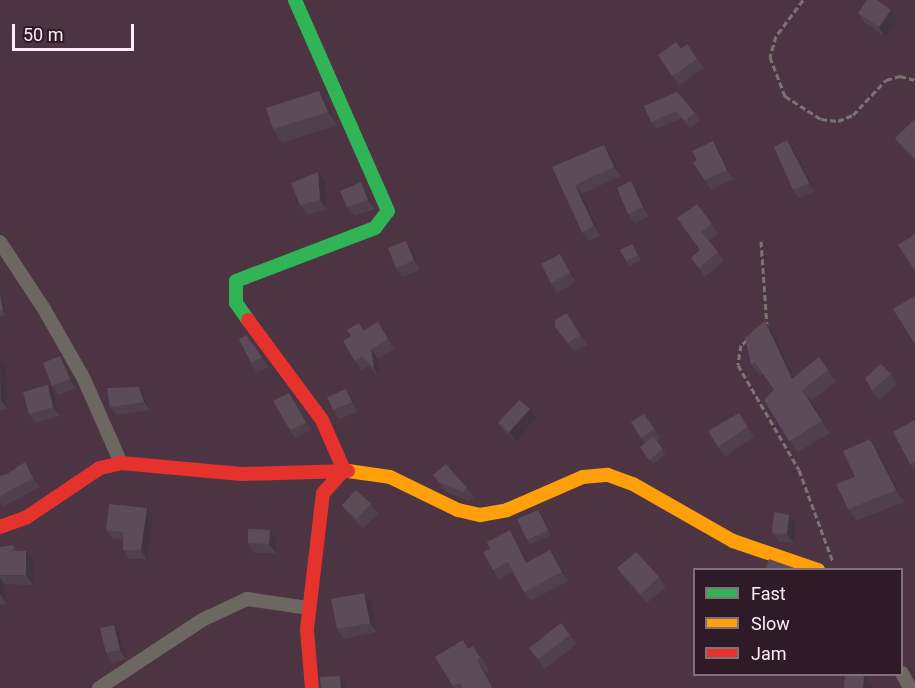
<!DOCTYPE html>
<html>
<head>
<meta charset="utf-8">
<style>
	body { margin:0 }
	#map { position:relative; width:915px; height:688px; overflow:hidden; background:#4c3442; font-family:Roboto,sans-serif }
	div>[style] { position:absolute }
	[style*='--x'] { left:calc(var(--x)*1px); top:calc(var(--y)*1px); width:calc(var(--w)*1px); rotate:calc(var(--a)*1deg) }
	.path>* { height:3px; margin-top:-1.5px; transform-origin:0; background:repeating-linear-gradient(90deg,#7b7472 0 6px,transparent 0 9px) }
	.street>* { height:14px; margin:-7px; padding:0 7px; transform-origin:7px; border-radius:7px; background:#6d6761 }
	.fast>* { height:14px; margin:-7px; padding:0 7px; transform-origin:7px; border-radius:7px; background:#30b455 }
	.slow>* { height:14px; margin:-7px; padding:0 7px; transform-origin:7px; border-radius:7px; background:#ff9f0a }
	.jam>* { height:14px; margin:-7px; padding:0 7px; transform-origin:7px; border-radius:7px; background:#e5322d }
	.wall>* { inset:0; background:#50404d }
	.shaded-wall>* { inset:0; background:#41343e }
	.building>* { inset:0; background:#5d4b59 }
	span { translate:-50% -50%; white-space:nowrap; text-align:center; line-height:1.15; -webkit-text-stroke:4.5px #2f1b27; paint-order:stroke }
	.legend { position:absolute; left:693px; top:568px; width:210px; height:108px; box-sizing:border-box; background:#2f1b27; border:2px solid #816f79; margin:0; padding:8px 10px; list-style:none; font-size:18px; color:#fdecf5 }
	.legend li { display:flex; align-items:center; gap:12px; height:30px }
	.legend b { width:30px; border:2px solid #816f79 }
	.scale { position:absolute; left:12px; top:24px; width:122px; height:27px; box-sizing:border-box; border:3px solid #fdecf5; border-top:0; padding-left:8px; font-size:18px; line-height:21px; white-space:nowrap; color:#fdecf5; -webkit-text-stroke:4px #2f1b27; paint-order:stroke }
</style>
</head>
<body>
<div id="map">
	<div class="path">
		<div style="--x:803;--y:0;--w:45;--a:126.9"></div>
		<div style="--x:776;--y:36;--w:22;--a:106"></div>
		<div style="--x:770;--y:57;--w:42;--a:69"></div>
		<div style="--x:785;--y:96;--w:43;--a:32.6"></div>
		<div style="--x:821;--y:119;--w:17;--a:7"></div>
		<div style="--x:838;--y:121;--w:16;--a:-22"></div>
		<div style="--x:853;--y:115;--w:48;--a:-46.7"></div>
		<div style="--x:886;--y:80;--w:15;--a:-16"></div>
		<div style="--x:900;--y:76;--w:16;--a:15"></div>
		<div style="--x:761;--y:241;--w:85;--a:86"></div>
		<div style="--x:747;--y:340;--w:8;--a:140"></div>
		<div style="--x:741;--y:345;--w:20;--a:99"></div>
		<div style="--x:738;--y:365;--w:121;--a:59.8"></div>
		<div style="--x:799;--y:470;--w:98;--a:69.7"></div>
	</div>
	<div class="street">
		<div style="--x:0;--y:242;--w:80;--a:56.7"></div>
		<div style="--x:44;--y:309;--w:78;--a:60.2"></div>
		<div style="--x:83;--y:377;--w:94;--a:66.2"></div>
		<div style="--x:902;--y:673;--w:17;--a:62"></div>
		<div style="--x:99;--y:688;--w:123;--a:-33.4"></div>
		<div style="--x:202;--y:620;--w:50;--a:-25"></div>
		<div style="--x:247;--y:599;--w:63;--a:8.3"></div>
	</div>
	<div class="fast">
		<div style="--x:248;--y:320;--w:21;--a:-125"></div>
		<div style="--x:236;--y:303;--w:22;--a:-90"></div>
		<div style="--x:236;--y:281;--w:149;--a:-20.9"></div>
		<div style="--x:375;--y:228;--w:21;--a:-53"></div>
		<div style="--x:388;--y:211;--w:231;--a:-113.8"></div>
	</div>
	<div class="slow">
		<div style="--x:348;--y:471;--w:42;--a:8.1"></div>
		<div style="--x:390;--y:477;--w:76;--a:25.9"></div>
		<div style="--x:458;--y:510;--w:23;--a:13"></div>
		<div style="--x:480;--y:515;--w:27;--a:-10"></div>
		<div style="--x:507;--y:510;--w:83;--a:-23.5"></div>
		<div style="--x:583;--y:477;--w:25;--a:-5"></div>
		<div style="--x:608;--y:475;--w:27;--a:20"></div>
		<div style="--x:633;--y:484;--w:115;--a:29.7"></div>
		<div style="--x:733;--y:541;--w:90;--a:18.8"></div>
	</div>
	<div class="jam">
		<div style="--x:248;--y:320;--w:124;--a:53.5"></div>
		<div style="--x:322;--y:420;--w:55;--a:66.3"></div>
		<div style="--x:344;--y:470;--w:31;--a:132"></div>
		<div style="--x:323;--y:493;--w:138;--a:96.7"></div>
		<div style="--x:307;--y:630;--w:58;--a:85.1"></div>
		<div style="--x:0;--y:527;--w:29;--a:-20"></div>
		<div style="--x:27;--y:517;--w:88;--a:-33.9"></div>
		<div style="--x:100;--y:468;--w:22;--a:-13"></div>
		<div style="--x:121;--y:463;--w:121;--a:5.2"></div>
		<div style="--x:242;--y:474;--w:106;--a:-1.6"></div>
	</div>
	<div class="wall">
		<div style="clip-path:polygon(891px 10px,898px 19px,885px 37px,864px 22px,858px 13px)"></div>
		<div style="clip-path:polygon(687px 44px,704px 68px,679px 85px,658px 55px,681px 49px)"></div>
		<div style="clip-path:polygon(319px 91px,329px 105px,338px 125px,282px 143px,273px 129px)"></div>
		<div style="clip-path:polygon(644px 106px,695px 113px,700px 120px,690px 128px,682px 118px,656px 129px,651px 122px)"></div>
		<div style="clip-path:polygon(915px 119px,915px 161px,902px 148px,895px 138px)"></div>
		<div style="clip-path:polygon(713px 141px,719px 150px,733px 179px,711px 190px,693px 163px)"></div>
		<div style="clip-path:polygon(604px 145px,611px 154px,621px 176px,582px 194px,601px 236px,589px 241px,582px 232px,552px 167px)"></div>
		<div style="clip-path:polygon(793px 148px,815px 191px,798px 198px,793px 190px)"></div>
		<div style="clip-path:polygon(318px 172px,325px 181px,327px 209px,307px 215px,300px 205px)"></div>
		<div style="clip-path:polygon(631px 181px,637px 191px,649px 217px,635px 223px,628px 214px)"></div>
		<div style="clip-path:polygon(361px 182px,367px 192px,375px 209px,354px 216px,347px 207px)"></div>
		<div style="clip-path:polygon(697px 204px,718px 234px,708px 241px,724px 261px,705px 277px,691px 258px,700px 250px)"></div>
		<div style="clip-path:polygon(632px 244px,641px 260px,629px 266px,626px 261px)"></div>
		<div style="clip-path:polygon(412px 250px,420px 270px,402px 277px,396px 268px)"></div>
		<div style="clip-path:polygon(566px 264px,576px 282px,557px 293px,551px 283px)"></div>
		<div style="clip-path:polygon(0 292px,3px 297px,6px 315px,0 316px)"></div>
		<div style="clip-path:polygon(765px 321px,773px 332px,794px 377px,819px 357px,836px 382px,811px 401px,830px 433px,798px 452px,789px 441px,774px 390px,763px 374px,760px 376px,751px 364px)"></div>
		<div style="clip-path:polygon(378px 322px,394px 349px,378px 359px,380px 378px,369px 366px,361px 370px,355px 361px,351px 336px,359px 323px,364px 331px)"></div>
		<div style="clip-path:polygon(573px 323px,587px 345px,574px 352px,555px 327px)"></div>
		<div style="clip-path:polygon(246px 335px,269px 367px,257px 373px,251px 363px)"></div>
		<div style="clip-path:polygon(0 360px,6px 368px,7px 409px,0 410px)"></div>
		<div style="clip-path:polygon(66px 366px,76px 388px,59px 395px,52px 386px)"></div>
		<div style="clip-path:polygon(891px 374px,897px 384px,879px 401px,872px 391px)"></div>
		<div style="clip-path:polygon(346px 389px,353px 398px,358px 412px,339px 419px,333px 410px)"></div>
		<div style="clip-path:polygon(54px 395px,60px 416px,35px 423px,29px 414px)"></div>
		<div style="clip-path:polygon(144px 395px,150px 410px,116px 415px,110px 407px)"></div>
		<div style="clip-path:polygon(294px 401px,311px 430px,295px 438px,290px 430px)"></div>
		<div style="clip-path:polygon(739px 413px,754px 437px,725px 457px,718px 447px)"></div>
		<div style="clip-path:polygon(644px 414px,661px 438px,657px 441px,666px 454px,653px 464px,640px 447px,645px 444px,631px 422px)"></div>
		<div style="clip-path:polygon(536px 418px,516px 442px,505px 432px,498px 423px)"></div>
		<div style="clip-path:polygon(915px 420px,915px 471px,910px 464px)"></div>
		<div style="clip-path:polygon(870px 439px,879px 451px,904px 502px,856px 521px,848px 509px,855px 477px)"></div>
		<div style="clip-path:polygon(31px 471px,40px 487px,4px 506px,2px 503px,0 503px,0 476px)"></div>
		<div style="clip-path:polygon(433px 475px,467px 488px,474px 497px,469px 501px,446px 492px)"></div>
		<div style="clip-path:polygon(371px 504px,378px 514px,363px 528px,348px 514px,342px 505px)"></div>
		<div style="clip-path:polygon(147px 508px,153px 517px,147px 559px,129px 559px,123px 550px,123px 540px,112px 538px,106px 530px)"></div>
		<div style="clip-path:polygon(542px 514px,551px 535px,530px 544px,527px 540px)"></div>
		<div style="clip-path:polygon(789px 515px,796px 524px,794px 543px,779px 542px,772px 533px)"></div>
		<div style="clip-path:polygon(270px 530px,276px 539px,276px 553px,254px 553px,248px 543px)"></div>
		<div style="clip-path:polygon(516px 540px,528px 562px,557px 559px,569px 581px,530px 601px,524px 592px,513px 572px,499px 580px,493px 570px)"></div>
		<div style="clip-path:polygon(13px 545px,18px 551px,33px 560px,33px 585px,4px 584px,7px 604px,0 605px,0 547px)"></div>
		<div style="clip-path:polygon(617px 568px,659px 577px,666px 587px,647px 603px,624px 578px)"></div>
		<div style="clip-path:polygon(371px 602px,377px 632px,343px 639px,337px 629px)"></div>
		<div style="clip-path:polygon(120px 634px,126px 659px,112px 663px,106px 653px)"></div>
		<div style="clip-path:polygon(570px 635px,577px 644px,545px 669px,529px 648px)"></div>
		<div style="clip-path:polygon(469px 648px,482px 658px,489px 671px,486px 673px,494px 688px,454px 688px,435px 657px)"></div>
	</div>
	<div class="shaded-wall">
		<div style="clip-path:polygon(891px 10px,898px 19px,885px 37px,879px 27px)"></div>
		<div style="clip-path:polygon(319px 91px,329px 105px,338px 125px,328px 112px)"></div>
		<div style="clip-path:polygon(787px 140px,793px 148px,815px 191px,809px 183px)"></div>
		<div style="clip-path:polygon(713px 141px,719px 150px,733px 179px,727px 170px)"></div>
		<div style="clip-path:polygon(604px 145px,611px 154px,621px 176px,614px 167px)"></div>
		<div style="clip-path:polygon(318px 172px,325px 181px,327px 209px,320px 200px)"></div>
		<div style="clip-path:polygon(631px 181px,637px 191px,649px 217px,643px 207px)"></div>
		<div style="clip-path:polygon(361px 182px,367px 192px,375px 209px,368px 200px)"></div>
		<div style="clip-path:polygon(575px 185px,582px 194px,601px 236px,594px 226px)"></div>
		<div style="clip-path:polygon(406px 241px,412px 250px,420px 270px,414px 260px)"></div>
		<div style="clip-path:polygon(560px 254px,566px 264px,576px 282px,570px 273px)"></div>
		<div style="clip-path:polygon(0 292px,3px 297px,6px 315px,3px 311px)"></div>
		<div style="clip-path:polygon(765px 321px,773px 332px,800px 390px,792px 379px)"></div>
		<div style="clip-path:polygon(371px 349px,378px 359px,380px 378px,374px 368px)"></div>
		<div style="clip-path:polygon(60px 356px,66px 366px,76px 388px,70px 379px)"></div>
		<div style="clip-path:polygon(0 360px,6px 368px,7px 409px,1px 400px)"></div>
		<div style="clip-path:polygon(48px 385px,54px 395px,60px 416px,53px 407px)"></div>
		<div style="clip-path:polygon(139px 387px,144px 395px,150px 410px,144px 402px)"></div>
		<div style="clip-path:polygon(346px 389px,353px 398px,358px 412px,352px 402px)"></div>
		<div style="clip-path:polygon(802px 390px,811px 401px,830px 433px,822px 421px)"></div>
		<div style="clip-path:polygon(530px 409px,536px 418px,516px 442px,509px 432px)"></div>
		<div style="clip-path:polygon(870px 439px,879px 451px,904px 502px,896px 490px)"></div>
		<div style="clip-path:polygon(25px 462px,31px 471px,40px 487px,33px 478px)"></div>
		<div style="clip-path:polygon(147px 508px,153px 517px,147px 559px,141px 550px)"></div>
		<div style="clip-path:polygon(538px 510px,542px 514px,551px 535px,548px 530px)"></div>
		<div style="clip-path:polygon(789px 515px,796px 524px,794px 543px,787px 534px)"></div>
		<div style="clip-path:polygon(270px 530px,276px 539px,276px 553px,269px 544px)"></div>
		<div style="clip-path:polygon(510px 530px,516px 540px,533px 572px,526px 563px)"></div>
		<div style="clip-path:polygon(550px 550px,557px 559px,569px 581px,562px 572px)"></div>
		<div style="clip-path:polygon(26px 551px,33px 560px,33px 585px,26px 575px)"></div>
		<div style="clip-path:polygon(0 578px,4px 584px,7px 604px,0 594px)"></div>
		<div style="clip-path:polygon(364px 593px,371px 602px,377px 632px,370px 623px)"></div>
		<div style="clip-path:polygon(114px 625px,120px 634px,126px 659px,120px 650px)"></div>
		<div style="clip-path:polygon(477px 660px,486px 673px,494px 688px,492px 687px)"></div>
		<div style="clip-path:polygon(858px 675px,865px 675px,872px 686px,872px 688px,863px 688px)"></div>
		<div style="clip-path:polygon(340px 676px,347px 685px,347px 688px,341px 688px)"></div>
	</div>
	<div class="building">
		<div style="clip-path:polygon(867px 0,877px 0,891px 10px,879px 27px,858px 13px)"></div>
		<div style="clip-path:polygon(676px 42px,681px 49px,687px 44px,697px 59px,672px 76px,658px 55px)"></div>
		<div style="clip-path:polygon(319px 91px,328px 112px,273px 129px,266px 108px)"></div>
		<div style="clip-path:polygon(677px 92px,695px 113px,685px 121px,676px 111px,651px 122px,644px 106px)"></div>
		<div style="clip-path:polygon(915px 119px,915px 158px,895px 138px)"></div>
		<div style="clip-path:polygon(787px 140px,809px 183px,793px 190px,774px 147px)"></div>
		<div style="clip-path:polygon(713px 141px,727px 170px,705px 180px,693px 163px,697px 160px,692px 151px)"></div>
		<div style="clip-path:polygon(604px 145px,614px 167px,575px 185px,594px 226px,582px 232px,552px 167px)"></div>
		<div style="clip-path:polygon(318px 172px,320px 200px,300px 205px,291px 183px)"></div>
		<div style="clip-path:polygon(631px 181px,643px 207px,628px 214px,617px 188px)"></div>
		<div style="clip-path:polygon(361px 182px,368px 200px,347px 207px,340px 191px)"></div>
		<div style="clip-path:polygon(697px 204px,712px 224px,701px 232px,718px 252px,699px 268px,691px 258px,700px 250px,677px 218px)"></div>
		<div style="clip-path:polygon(915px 234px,915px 271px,898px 245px)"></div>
		<div style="clip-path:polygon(406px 241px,414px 260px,396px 268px,388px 248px)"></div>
		<div style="clip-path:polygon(632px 244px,638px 255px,626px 261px,620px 250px)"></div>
		<div style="clip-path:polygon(560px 254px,570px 273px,551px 283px,541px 264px)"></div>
		<div style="clip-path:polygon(0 295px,3px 311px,0 311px)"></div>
		<div style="clip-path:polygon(915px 296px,915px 344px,893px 309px)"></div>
		<div style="clip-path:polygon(567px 313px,580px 335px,568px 343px,555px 327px,555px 320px)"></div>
		<div style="clip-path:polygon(765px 321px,792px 379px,819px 357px,828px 370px,802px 390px,822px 421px,789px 441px,764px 400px,774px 390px,755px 362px,751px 364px,745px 338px)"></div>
		<div style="clip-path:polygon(378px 322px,388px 339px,371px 349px,374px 368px,362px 356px,355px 361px,343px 341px,351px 336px,347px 330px,359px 323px,363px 331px)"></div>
		<div style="clip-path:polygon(246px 335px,262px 357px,251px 363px,239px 339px)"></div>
		<div style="clip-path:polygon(60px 356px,70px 379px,52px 386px,43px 363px)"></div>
		<div style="clip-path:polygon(881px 364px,891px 374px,872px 391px,865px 378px)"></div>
		<div style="clip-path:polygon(48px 385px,53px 407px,29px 414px,23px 392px)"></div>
		<div style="clip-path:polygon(139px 387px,144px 402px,110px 407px,107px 388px)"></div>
		<div style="clip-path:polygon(346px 389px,352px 402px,333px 410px,327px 397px)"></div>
		<div style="clip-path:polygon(289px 393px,306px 423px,290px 430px,273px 401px)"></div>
		<div style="clip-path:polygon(519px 400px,530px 409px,509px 432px,498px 423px)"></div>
		<div style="clip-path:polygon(739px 413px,747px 427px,718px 447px,708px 431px)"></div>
		<div style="clip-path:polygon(644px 414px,654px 429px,641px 438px,631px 422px)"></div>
		<div style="clip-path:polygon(915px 420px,915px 462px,910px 464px,893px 432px)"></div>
		<div style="clip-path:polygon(653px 437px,663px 449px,649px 460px,640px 447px)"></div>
		<div style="clip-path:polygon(870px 439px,896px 490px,848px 509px,836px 484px,855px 477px,843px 451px)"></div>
		<div style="clip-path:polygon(25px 462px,33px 478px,0 496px,0 476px,7px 474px)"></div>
		<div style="clip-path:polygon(446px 464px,467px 488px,463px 492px,439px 482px,433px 475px)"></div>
		<div style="clip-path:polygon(356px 490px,371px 504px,356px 519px,342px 505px)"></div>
		<div style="clip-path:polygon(109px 504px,147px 508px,141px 550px,123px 550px,123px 532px,106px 530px)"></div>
		<div style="clip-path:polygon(538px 510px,548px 530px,527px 540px,517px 519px)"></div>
		<div style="clip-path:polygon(774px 512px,789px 515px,787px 534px,772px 533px)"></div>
		<div style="clip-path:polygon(248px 529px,270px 530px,269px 544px,248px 543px)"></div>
		<div style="clip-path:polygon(510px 530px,526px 563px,550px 550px,562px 572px,524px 592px,508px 562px,493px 570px,483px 552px,490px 549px,487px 542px)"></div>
		<div style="clip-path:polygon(13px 545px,13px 551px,26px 551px,26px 575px,0 575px,0 547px)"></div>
		<div style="clip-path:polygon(636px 552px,659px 577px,641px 594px,617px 568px)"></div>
		<div style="clip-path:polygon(769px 559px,800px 570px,765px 570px)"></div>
		<div style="clip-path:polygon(364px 593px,370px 623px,337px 629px,331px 599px)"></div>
		<div style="clip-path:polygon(561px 623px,570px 635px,538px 659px,529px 648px)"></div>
		<div style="clip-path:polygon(114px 625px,120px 650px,106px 653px,100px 628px)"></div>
		<div style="clip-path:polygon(463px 640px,468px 649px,473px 646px,480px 658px,477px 660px,492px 687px,490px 688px,463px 688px,460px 683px,453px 686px,435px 657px)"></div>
		<div style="clip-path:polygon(845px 675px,864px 675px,863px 688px,844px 688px)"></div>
		<div style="clip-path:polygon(340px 676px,341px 688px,321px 688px,320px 677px)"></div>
	</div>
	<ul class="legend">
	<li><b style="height:8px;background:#30b455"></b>Fast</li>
	<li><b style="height:8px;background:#ff9f0a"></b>Slow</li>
	<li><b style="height:8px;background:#e5322d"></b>Jam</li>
	</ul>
	<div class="scale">50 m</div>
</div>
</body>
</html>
